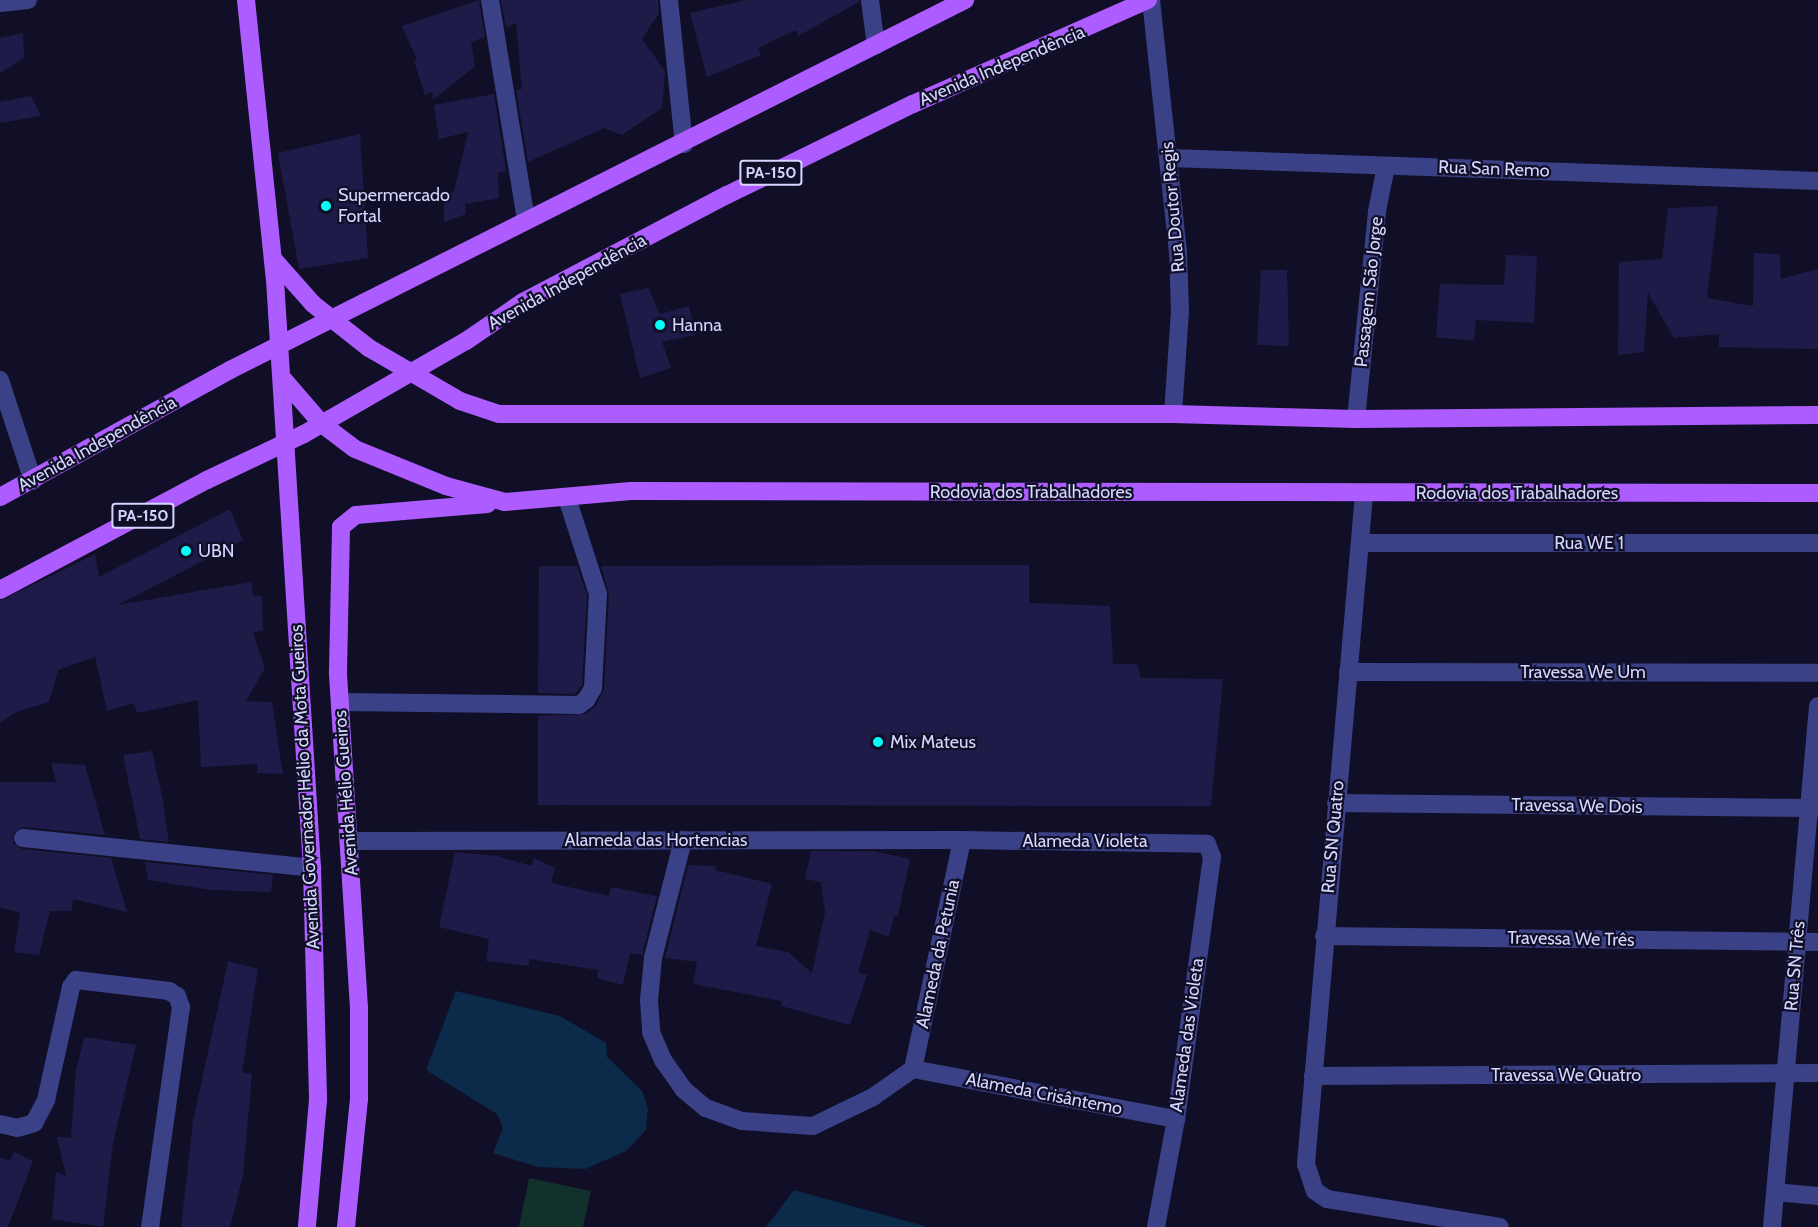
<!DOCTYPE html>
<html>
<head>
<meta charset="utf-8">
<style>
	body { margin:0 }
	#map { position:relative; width:1818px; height:1227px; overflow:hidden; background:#100f27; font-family:Cabin,sans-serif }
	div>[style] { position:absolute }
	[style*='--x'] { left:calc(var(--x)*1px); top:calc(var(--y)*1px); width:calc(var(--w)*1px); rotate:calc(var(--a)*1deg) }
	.green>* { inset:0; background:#12312c }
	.water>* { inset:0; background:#0c2a49 }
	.building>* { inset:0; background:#1f1b48 }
	.minor>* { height:18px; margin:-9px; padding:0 9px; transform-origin:9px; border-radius:9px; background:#3a4186 }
	.major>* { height:18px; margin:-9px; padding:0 9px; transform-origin:9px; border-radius:9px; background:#ad5cff }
	.dots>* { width:16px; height:16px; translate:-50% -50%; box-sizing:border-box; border:3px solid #100f27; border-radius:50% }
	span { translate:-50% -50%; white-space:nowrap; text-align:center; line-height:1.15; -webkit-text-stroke:4.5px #100f27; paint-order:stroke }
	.shield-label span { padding:2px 4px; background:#100f27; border:2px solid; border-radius:4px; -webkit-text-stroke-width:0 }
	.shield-label { font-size:16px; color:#d5d6ff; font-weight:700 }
	.street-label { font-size:18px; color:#d5d6ff }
	.poi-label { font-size:18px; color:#d5d6ff }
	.left { translate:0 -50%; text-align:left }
</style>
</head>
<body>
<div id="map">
	<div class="green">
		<div style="clip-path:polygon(529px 1178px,591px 1191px,583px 1227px,519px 1227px)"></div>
	</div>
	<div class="water">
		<div style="clip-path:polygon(456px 991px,560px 1016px,606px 1043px,607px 1057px,642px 1091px,648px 1109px,646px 1130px,626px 1151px,585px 1169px,538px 1167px,493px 1153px,503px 1128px,497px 1114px,426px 1070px)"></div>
		<div style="clip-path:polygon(794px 1190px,928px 1227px,766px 1227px)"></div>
	</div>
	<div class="building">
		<div style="clip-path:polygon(479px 0,485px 37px,471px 42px,475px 66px,433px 100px,432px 92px,425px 95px,414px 61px,417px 60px,402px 26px)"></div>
		<div style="clip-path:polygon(501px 0,658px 0,659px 13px,642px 39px,665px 71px,662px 108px,622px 135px,604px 128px,528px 162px,516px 90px,522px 89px,516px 23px,506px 27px)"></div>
		<div style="clip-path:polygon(746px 0,859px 0,859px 2px,798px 36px,796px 30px,758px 48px,761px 55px,707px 77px,690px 13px)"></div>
		<div style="clip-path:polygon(23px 33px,24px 58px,0 73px,0 38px)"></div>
		<div style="clip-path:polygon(494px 94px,506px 171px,498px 173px,499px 198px,465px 204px,466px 214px,444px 222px,444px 195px,454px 192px,468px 132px,439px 139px,434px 105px)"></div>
		<div style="clip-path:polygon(31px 96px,41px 116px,0 123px,0 102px)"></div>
		<div style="clip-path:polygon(360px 134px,368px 258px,299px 269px,278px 153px)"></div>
		<div style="clip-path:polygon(1718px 206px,1707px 298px,1753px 306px,1754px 253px,1780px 254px,1781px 279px,1818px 269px,1818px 349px,1719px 347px,1719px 334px,1674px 338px,1648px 293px,1644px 352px,1618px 355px,1619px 262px,1662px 259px,1668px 208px)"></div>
		<div style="clip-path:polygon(1506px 255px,1537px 256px,1534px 323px,1476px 320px,1474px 341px,1436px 337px,1440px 284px,1504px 285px)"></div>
		<div style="clip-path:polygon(1261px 270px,1287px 270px,1289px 346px,1257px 345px)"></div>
		<div style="clip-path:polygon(648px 288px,660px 314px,689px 306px,695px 335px,662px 342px,671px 368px,640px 378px,620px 294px)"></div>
		<div style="clip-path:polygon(230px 509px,243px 540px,118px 605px,251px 582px,253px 596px,262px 596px,263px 630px,253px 633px,265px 668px,246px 701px,272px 702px,283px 774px,257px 773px,257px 764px,201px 767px,198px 700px,137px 713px,134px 703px,107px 711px,95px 657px,58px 670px,49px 702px,16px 712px,0 723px,0 601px,95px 554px,99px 577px)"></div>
		<div style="clip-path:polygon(1029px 565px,1029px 603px,1110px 606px,1113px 664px,1137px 664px,1141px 678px,1223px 679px,1211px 806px,538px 805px,538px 716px,585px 714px,596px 706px,604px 689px,609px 595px,601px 566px)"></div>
		<div style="clip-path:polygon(539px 566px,577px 566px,587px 595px,582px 685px,575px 694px,538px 693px)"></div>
		<div style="clip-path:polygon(152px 751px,162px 796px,169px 842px,140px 839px,123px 755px)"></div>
		<div style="clip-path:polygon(51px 763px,85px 765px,105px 835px,24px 827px,14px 832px,13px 843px,22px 849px,111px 858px,127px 912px,73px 899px,72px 911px,50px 911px,39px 955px,14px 952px,20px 912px,0 908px,0 782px,56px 782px)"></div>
		<div style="clip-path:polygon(811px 851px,873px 851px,910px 859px,898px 916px,894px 915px,889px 937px,870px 930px,858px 973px,867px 975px,850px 1025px,781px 1006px,782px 1001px,693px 984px,697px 962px,665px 958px,688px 865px,717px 866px,715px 870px,772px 884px,756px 946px,788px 952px,812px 973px,825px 912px,821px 882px,805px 879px)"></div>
		<div style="clip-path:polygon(455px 852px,497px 856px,532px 866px,534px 858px,555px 868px,551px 883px,609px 896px,611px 887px,657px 896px,642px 955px,630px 953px,623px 985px,597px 978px,598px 970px,529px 959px,529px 966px,486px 961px,489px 939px,439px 927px)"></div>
		<div style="clip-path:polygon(145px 862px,273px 875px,271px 892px,211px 890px,148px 880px)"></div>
		<div style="clip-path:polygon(228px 961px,258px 969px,242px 1072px,252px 1074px,243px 1175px,230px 1227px,181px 1227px,193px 1121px)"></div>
		<div style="clip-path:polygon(84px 1037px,136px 1045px,113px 1143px,103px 1227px,52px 1219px,56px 1172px,66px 1176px,57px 1137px,71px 1138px,76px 1071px)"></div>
		<div style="clip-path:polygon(14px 1152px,33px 1161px,8px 1227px,0 1227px,0 1157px,10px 1161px)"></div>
	</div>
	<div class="minor">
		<div style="--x:490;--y:0;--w:224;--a:80.7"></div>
		<div style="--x:669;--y:0;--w:145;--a:84.1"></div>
		<div style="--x:870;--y:0;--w:46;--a:82.6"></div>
		<div style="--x:1151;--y:0;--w:252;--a:83.9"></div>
		<div style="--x:1178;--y:251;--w:60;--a:88.1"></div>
		<div style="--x:1180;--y:311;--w:103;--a:93.9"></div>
		<div style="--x:0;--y:3;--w:28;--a:-6"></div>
		<div style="--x:1170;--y:158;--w:648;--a:2.03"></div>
		<div style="--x:0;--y:380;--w:106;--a:71.9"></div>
		<div style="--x:1356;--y:419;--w:209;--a:-84.2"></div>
		<div style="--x:1377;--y:211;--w:46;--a:-78.7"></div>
		<div style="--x:1364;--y:494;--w:673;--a:94.95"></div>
		<div style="--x:1306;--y:1164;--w:28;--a:72"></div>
		<div style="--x:1315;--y:1191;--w:14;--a:34"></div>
		<div style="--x:1327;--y:1199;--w:175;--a:9.2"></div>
		<div style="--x:1360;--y:543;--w:458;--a:0"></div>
		<div style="--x:1348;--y:672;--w:470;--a:0.1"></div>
		<div style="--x:340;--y:702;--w:239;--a:0.7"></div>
		<div style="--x:579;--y:705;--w:9;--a:-36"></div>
		<div style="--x:586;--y:700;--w:14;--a:-60"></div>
		<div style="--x:593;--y:688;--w:94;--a:-87"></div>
		<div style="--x:598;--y:594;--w:101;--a:-107.9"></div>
		<div style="--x:1336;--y:803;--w:482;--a:0.6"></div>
		<div style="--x:23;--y:838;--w:291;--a:5.9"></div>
		<div style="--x:683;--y:840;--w:122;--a:104.3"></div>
		<div style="--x:653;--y:958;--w:42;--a:95.4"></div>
		<div style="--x:649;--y:1000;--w:32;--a:86"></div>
		<div style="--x:651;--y:1032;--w:30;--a:67"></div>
		<div style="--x:663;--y:1060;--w:35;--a:55"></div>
		<div style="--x:683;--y:1089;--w:30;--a:40"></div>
		<div style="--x:706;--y:1108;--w:38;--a:20"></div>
		<div style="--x:742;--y:1121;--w:71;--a:4"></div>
		<div style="--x:813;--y:1126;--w:67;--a:-25.8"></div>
		<div style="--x:873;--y:1097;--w:49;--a:-35"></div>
		<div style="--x:350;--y:841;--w:612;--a:-0.09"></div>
		<div style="--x:962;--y:840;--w:245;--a:0.9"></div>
		<div style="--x:1207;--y:844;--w:14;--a:69"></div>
		<div style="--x:1212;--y:857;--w:264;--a:97.8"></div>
		<div style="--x:1176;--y:1119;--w:110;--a:100.5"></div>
		<div style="--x:1324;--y:936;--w:494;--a:0.7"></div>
		<div style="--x:913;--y:1069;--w:268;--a:10.8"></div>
		<div style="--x:913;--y:1069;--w:234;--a:-77.9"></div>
		<div style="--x:1313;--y:1076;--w:505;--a:-0.34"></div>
		<div style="--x:0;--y:1124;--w:17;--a:13"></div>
		<div style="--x:17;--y:1128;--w:18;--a:-16"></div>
		<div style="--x:34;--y:1123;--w:26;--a:-62"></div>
		<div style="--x:46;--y:1100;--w:116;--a:-77.5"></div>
		<div style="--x:71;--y:987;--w:9;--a:-54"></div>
		<div style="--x:76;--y:980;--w:94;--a:6.7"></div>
		<div style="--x:169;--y:991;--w:9;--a:32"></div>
		<div style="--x:177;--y:996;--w:12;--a:70"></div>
		<div style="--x:181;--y:1007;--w:222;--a:98"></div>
		<div style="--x:1775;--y:1192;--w:43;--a:5.3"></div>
		<div style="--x:1772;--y:1227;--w:523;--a:-84.95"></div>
	</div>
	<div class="major">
		<div style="--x:246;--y:0;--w:281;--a:84.1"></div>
		<div style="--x:275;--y:280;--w:589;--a:86.4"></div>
		<div style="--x:312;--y:868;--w:232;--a:88.5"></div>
		<div style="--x:318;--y:1100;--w:127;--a:95"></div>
		<div style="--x:274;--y:260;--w:59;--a:48.4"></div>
		<div style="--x:313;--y:304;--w:71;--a:38.2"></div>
		<div style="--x:369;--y:348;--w:105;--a:30.2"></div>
		<div style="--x:460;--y:401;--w:41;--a:18.4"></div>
		<div style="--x:499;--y:414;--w:674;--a:0"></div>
		<div style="--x:1173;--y:414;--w:183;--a:1.6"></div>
		<div style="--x:1356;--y:419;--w:462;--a:-0.5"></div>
		<div style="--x:283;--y:379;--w:60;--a:49.1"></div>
		<div style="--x:322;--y:424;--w:41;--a:37.1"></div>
		<div style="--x:355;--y:449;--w:98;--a:22.1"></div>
		<div style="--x:446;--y:486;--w:61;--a:15.2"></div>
		<div style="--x:505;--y:502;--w:126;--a:-5"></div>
		<div style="--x:631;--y:491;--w:1187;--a:0.1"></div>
		<div style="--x:0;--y:497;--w:263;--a:-28.9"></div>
		<div style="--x:230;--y:370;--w:823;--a:-26.72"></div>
		<div style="--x:0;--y:590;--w:234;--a:-28"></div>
		<div style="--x:207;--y:480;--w:107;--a:-25.4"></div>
		<div style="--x:304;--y:434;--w:187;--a:-29.9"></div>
		<div style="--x:466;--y:341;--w:69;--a:-34.4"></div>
		<div style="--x:523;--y:302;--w:230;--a:-27.7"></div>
		<div style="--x:727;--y:195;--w:207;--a:-26.1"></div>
		<div style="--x:913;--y:104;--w:257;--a:-23.9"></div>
		<div style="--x:346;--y:1227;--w:129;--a:-84.2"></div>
		<div style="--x:359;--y:1099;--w:91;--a:-90"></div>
		<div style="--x:359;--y:1008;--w:337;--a:-93.6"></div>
		<div style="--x:338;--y:672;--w:145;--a:-88.8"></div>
		<div style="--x:341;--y:527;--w:19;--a:-39"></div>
		<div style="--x:356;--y:515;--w:132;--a:-4.8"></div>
	</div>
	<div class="dots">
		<div style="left:326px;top:206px;background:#01fff8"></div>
		<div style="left:660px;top:325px;background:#01fff8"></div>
		<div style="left:186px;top:551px;background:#01fff8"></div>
		<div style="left:878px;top:742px;background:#01fff8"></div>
	</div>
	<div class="shield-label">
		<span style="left:771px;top:173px">PA-150</span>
		<span style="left:143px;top:516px">PA-150</span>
	</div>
	<div class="street-label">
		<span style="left:1002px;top:66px;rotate:-23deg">Avenida Independência</span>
		<span style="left:1494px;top:169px;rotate:2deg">Rua San Remo</span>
		<span style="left:1173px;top:207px;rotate:-95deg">Rua Doutor Regis</span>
		<span style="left:567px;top:282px;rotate:-29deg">Avenida Independência</span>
		<span style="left:1369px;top:292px;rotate:-84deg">Passagem São Jorge</span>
		<span style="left:97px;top:444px;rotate:-29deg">Avenida Independência</span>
		<span style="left:1031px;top:492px">Rodovia dos Trabalhadores</span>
		<span style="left:1517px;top:493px">Rodovia dos Trabalhadores</span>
		<span style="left:1589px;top:543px">Rua WE 1</span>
		<span style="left:1583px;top:672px">Travessa We Um</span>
		<span style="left:305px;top:787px;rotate:-93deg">Avenida Governador Hélio da Mota Gueiros</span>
		<span style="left:346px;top:793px;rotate:-94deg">Avenida Hélio Gueiros</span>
		<span style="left:1577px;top:806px;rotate:1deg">Travessa We Dois</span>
		<span style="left:1333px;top:837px;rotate:-85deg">Rua SN Quatro</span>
		<span style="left:656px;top:840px">Alameda das Hortencias</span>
		<span style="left:1085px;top:841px">Alameda Violeta</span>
		<span style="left:1571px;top:939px;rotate:1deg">Travessa We Três</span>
		<span style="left:938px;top:954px;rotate:-78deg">Alameda da Petunia</span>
		<span style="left:1795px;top:966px;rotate:-85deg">Rua SN Três</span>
		<span style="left:1187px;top:1035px;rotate:-82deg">Alameda das Violeta</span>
		<span style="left:1566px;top:1075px">Travessa We Quatro</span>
		<span style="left:1044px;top:1094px;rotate:11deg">Alameda Crisântemo</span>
	</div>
	<div class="poi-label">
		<span class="left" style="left:338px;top:206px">Supermercado<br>Fortal</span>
		<span class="left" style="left:672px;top:325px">Hanna</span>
		<span class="left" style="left:198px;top:551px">UBN</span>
		<span class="left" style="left:890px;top:742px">Mix Mateus</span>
	</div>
</div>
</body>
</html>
